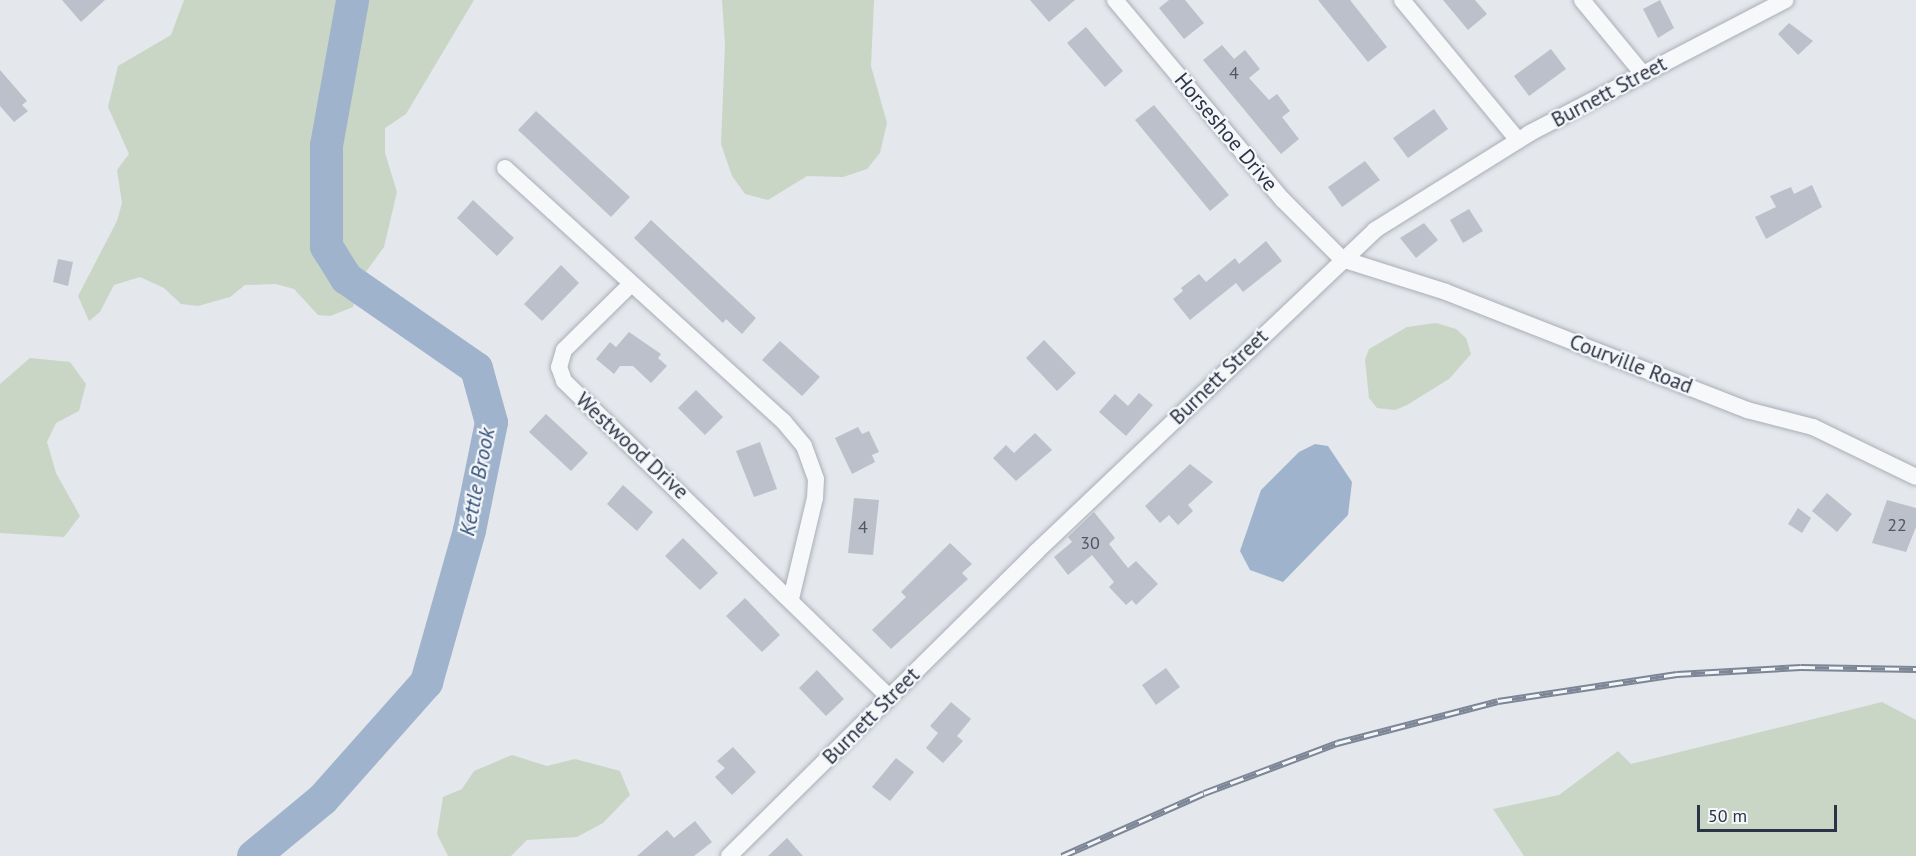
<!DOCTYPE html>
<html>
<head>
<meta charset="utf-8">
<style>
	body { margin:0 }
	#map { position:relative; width:1916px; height:856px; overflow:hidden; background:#e4e7ec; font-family:"PT Sans",sans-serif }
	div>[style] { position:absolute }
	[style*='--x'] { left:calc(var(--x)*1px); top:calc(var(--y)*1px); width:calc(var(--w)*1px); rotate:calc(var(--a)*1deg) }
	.green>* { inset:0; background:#c9d6c5 }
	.water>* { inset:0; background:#9fb4cc }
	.river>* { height:33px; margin:-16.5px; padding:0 16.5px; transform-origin:16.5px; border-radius:16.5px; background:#9fb4cc }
	.building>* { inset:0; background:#bbc0ca }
	.roads { filter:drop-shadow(0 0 2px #a9aeb7) drop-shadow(0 0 2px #a9aeb7) }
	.minor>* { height:16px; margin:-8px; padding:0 8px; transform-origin:8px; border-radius:8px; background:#f7f8fa }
	.rail>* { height:7px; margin-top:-3.5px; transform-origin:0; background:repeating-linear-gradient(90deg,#f4f6f9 0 14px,#7d8696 0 28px); box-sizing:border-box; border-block:2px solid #7d8696 }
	span { translate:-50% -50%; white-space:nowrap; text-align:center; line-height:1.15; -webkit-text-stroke:4.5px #f4f6f9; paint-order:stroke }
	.number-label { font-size:18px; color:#4f5766 }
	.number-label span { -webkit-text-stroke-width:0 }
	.street-label { font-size:21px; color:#2b3445 }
	.water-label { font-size:22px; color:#34527a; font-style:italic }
	.scale { position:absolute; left:1697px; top:805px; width:140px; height:27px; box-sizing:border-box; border:3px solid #2b3445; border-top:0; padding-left:8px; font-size:18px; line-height:21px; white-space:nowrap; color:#2b3445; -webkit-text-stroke:4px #f4f6f9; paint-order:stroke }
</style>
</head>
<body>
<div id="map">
	<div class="green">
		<div style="clip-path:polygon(184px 0,474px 0,406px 114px,385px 128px,385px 153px,397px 192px,384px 247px,365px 273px,353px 307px,330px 316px,318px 315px,294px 289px,276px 284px,245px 285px,230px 297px,198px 306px,181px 304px,164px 288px,140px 277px,114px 285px,100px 312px,89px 321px,78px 296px,117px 221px,122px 203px,117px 170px,129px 154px,108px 107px,118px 66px,171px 35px)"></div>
		<div style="clip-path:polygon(722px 0,874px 0,871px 66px,887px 123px,880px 153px,867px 169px,843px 177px,807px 176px,768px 200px,745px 194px,732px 176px,721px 144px,725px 44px)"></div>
		<div style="clip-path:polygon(1436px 323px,1456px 329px,1466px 338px,1471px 354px,1449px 379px,1407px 405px,1395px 410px,1377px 408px,1369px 398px,1365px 360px,1369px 349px,1407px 327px)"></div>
		<div style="clip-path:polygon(30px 358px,70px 362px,86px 384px,79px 411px,56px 423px,47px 442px,56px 473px,80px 516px,64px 537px,0 533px,0 384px)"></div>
		<div style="clip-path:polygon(1882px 702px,1916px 720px,1916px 856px,1524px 856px,1493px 809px,1559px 795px,1618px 751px,1631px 764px)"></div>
		<div style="clip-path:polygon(512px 755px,547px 766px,575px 759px,620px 771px,630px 795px,603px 823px,577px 837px,527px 840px,511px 856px,448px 856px,437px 834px,443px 797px,462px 789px,474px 771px)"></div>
	</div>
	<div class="water">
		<div style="clip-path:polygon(1315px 444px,1328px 446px,1352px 482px,1348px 515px,1283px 582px,1250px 570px,1240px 551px,1261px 490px,1299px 452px)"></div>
	</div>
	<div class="river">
		<div style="--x:253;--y:856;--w:89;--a:-39.6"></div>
		<div style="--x:322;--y:799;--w:157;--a:-48.4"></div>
		<div style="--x:426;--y:682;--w:158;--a:-74.2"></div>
		<div style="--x:469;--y:530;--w:110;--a:-78.5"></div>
		<div style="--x:491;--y:422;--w:56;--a:-105.5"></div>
		<div style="--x:476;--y:368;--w:158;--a:-145.3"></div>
		<div style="--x:346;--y:278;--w:38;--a:-122"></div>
		<div style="--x:326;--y:246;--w:101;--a:-90"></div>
		<div style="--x:326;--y:145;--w:147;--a:-79.8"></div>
	</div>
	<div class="building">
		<div style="clip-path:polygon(62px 0,105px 0,81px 22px)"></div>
		<div style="clip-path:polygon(1030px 0,1075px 0,1049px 22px)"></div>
		<div style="clip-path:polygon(1169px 0,1185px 0,1204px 23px,1184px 39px,1159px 8px)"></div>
		<div style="clip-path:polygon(1318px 0,1350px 0,1387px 47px,1368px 62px)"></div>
		<div style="clip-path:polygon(1443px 0,1475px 0,1487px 14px,1468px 30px)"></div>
		<div style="clip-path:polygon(1660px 0,1674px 28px,1658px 38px,1643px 9px)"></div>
		<div style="clip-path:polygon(1789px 23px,1813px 41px,1798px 55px,1778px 34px)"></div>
		<div style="clip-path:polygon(1086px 27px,1123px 71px,1105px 87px,1067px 43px)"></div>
		<div style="clip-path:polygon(1222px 45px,1234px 59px,1245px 50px,1260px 69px,1249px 78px,1269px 100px,1277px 94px,1290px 111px,1282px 117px,1299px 139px,1281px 154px,1203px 60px)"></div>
		<div style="clip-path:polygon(1551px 49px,1566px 69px,1529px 96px,1514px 76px)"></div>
		<div style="clip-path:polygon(0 70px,27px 101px,22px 105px,28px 111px,14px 122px,0 106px)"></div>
		<div style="clip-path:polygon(1154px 105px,1229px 195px,1210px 211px,1135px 120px)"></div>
		<div style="clip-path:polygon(1434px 109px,1448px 129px,1408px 158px,1393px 138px)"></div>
		<div style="clip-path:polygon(536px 111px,630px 197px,611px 217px,518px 130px)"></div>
		<div style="clip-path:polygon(1365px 161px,1380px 180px,1342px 207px,1328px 187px)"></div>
		<div style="clip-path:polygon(1812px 185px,1822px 207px,1766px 239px,1755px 217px,1776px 207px,1770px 196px,1791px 187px,1794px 194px)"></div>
		<div style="clip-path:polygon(473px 200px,514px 238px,497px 256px,457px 218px)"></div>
		<div style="clip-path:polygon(1469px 209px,1483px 231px,1463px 243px,1450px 220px)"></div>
		<div style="clip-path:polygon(651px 220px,756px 318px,742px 334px,726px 319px,723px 323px,634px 238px)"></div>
		<div style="clip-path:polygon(1424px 223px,1438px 240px,1416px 258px,1400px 238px)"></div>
		<div style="clip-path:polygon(1266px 241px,1282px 261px,1243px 292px,1236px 283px,1190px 320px,1173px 299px,1183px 291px,1181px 288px,1199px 274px,1206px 282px,1235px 258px,1239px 264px)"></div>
		<div style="clip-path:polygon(58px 259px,73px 262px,68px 286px,53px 282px)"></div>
		<div style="clip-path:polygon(561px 265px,579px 283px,542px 321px,524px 304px)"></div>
		<div style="clip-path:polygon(629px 332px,661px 354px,658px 358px,667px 366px,651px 383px,633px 366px,620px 366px,614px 374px,596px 359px,610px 342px,616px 347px)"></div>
		<div style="clip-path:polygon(1044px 340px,1076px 373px,1057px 391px,1026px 358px)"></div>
		<div style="clip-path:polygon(780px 341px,820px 377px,802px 396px,762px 360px)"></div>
		<div style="clip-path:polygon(696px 390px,723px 417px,705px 435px,678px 408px)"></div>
		<div style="clip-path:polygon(1139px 393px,1153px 405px,1126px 436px,1099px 412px,1115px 394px,1128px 406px)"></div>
		<div style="clip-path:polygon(546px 414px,588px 453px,571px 471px,529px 432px)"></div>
		<div style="clip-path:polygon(858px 427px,862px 434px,869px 431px,879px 452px,872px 455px,875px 462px,852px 474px,835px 438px)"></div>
		<div style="clip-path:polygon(1035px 433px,1052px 450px,1016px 481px,993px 458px,1006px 445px,1014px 453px)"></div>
		<div style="clip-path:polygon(760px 442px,777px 489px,754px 497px,736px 451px)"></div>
		<div style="clip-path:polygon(1190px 464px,1213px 482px,1188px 505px,1193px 511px,1178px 525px,1169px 515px,1160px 523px,1145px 506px)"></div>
		<div style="clip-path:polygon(623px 485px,653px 512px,637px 531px,607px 504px)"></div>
		<div style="clip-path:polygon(1827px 493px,1852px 514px,1837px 532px,1812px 511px)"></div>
		<div style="clip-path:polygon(854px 498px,879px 500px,873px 555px,848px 553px)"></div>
		<div style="clip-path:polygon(1887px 500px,1916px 508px,1916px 527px,1906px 552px,1872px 543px)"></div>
		<div style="clip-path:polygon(1798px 508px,1811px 518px,1802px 533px,1788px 524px)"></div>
		<div style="clip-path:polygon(1094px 512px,1115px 538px,1109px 544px,1128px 568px,1136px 561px,1158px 584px,1136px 605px,1132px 600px,1126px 605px,1109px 587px,1114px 582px,1092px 555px,1068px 575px,1054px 557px,1072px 542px,1068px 537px)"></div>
		<div style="clip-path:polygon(683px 538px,718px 573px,700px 590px,665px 556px)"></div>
		<div style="clip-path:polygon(950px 543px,972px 564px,962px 573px,968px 579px,891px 649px,872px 630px,906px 597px,901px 592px)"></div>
		<div style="clip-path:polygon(745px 598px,780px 635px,762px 652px,726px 616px)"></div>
		<div style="clip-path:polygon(1166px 668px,1180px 687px,1156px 705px,1142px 685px)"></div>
		<div style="clip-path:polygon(817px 670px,844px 699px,826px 716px,799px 688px)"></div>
		<div style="clip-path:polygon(951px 702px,971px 719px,957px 736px,963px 741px,943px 763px,926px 748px,938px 733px,930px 726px)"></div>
		<div style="clip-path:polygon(733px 747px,756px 772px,732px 795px,715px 777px,725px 768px,717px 761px)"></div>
		<div style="clip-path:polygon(896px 758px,914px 772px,890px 801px,872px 787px)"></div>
		<div style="clip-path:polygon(695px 821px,712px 842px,694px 856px,637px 856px,667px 830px,674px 838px)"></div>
		<div style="clip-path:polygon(787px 838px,803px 856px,768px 856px)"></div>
	</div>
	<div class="roads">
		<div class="minor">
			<div style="--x:1115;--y:0;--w:260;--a:50"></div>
			<div style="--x:1282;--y:199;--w:85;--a:45"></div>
			<div style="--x:1342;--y:259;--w:109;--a:17.6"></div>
			<div style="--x:1446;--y:292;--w:323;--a:21.4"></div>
			<div style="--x:1747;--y:410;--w:68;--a:14.4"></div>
			<div style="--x:1813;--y:427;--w:114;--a:25.9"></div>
			<div style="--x:1402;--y:0;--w:182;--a:50.4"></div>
			<div style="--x:1582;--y:0;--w:96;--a:50.5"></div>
			<div style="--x:505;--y:168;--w:377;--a:42.3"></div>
			<div style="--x:784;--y:422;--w:31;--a:50"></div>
			<div style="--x:804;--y:446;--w:35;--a:70"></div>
			<div style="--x:816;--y:479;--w:19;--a:93"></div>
			<div style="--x:815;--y:498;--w:104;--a:103.4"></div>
			<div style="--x:631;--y:284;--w:94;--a:135.4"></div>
			<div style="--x:564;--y:350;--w:18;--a:106"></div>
			<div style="--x:559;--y:367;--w:15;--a:70"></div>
			<div style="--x:564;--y:381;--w:453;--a:44.2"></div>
			<div style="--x:729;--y:856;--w:432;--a:-44.7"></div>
			<div style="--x:1036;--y:552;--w:468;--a:-43.5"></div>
			<div style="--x:1375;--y:230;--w:183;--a:-32"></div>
			<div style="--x:1530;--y:133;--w:288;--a:-27.5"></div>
		</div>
	</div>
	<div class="rail">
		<div style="--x:1062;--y:856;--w:155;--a:-23.9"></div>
		<div style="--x:1204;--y:793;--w:142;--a:-20.6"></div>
		<div style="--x:1337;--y:743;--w:166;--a:-14.6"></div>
		<div style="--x:1498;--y:701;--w:181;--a:-8.6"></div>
		<div style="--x:1677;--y:674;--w:124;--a:-3.2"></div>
		<div style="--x:1801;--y:667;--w:115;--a:1"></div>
	</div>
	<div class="number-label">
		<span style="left:1234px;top:73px">4</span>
		<span style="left:1897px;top:525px">22</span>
		<span style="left:863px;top:527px">4</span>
		<span style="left:1090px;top:543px">30</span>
	</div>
	<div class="street-label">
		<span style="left:1609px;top:92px;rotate:-28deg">Burnett Street</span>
		<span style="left:1226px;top:132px;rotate:50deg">Horseshoe Drive</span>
		<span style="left:1631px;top:364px;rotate:21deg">Courville Road</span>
		<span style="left:1219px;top:377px;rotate:-44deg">Burnett Street</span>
		<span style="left:632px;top:446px;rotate:43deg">Westwood Drive</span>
		<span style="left:871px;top:716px;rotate:-45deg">Burnett Street</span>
	</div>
	<div class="water-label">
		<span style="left:477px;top:482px;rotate:-79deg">Kettle Brook</span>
	</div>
	<div class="scale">50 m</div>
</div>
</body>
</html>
